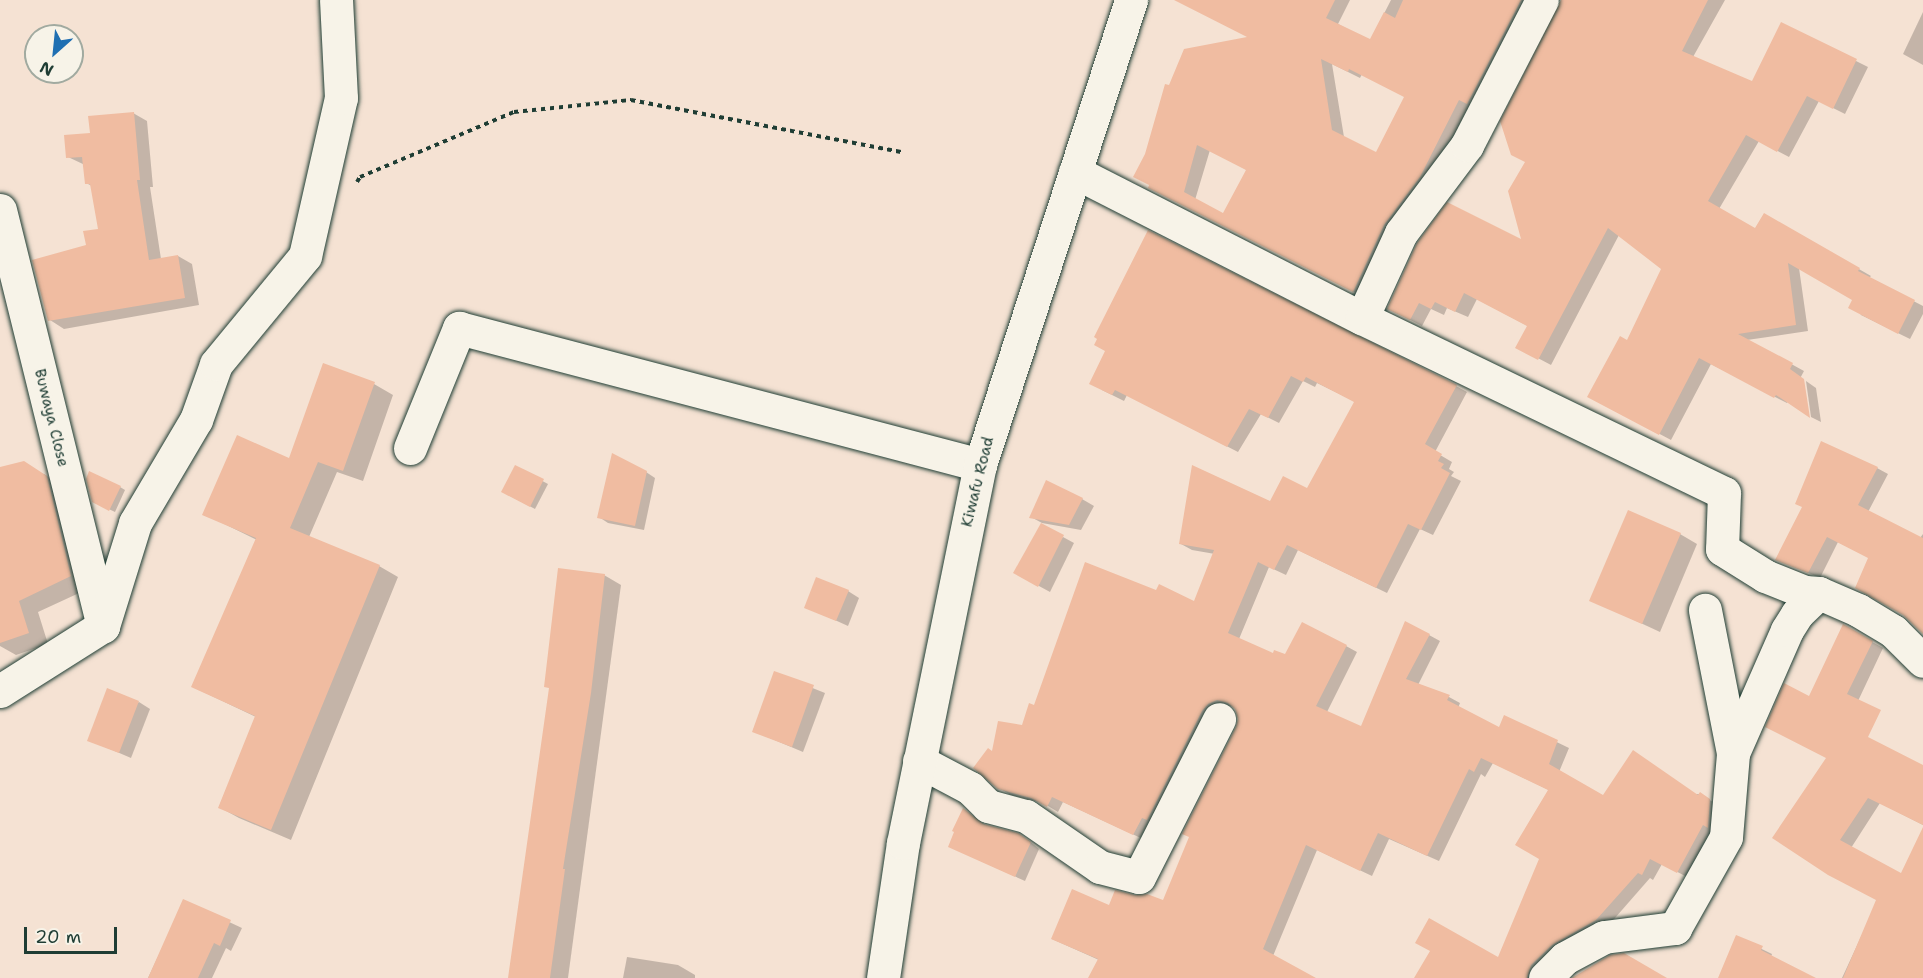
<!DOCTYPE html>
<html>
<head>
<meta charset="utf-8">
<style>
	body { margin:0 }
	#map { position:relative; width:1923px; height:978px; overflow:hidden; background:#f5e2d3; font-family:"Shantell Sans",sans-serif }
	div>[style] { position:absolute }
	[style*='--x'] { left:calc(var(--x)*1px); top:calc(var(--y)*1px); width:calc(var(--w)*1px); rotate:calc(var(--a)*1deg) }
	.shadow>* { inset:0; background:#0003 }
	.building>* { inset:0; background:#f0bca1 }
	.path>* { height:4px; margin-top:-2px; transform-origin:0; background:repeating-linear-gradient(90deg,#1f3d34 0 4.5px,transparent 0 9px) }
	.roads { filter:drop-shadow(0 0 2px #1f3d34) drop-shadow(0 0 2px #1f3d34) }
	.minor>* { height:33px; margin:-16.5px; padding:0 16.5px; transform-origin:16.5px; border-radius:16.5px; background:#f7f3e8 }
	span { translate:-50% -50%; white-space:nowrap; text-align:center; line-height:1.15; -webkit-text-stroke:4.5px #f7f3e8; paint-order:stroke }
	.street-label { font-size:15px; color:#1f3d34 }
	.north { position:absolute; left:24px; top:24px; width:60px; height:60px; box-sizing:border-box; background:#f7f3e8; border:2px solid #a1aaa0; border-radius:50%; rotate:207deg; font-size:16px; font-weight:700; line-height:24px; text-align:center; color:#1f3d34 }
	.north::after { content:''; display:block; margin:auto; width:21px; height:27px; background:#1f6fb2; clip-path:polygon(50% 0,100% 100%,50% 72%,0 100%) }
	.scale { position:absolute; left:24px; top:927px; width:93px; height:27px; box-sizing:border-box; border:3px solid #1f3d34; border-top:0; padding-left:8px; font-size:18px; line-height:21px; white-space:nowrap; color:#1f3d34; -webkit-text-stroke:4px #f7f3e8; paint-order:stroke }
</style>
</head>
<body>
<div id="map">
	<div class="shadow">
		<div style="clip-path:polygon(evenodd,1186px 0,1350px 0,1338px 24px,1370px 41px,1391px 0,1538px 0,1366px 298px,1162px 194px,1151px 185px,1146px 154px,1170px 87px,1250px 38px,1186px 0,1332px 64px,1360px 78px,1362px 74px,1406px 97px,1377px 154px,1344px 137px,1332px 64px,1186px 0,1210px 150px,1247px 170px,1224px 215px,1195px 200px,1210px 150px)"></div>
		<div style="clip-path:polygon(1576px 0,1725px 0,1693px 57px,1753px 83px,1782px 24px,1868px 67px,1845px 114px,1819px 101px,1789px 157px,1759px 141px,1719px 209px,1756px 230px,1765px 215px,1871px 276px,1869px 278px,1923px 306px,1923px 314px,1910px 339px,1861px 315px,1854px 300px,1799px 268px,1808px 331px,1747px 340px,1804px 371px,1787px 403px,1711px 364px,1671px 440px,1601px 403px,1663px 269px,1619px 235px,1551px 365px,1517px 347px,1528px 326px,1477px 299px,1468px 317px,1447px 308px,1444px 315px,1431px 309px,1422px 326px,1389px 309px,1524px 241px,1526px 162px)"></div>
		<div style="clip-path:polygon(1923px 12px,1923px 65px,1903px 54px)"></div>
		<div style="clip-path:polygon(133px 113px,147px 121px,153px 187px,150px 187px,161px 259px,178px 256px,192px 264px,199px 305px,64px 329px,50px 320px,87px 246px,100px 230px,92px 186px,86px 183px,85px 165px,68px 157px,91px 135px)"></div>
		<div style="clip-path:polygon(1107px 351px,1456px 386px,1467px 392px,1435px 452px,1452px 462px,1449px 469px,1454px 472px,1451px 476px,1461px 481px,1433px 535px,1420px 529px,1387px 593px,1298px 550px,1286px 575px,1269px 567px,1239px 639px,1274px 655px,1286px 656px,1346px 646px,1357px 652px,1327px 712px,1362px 728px,1429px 635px,1440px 641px,1418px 685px,1449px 697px,1460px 703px,1458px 708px,1500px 730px,1505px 717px,1569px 748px,1559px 772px,1603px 797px,1700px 794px,1721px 807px,1719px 832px,1689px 878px,1662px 864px,1653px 880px,1650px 878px,1608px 926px,1539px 978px,1416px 978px,1499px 959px,1541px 858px,1549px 790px,1493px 763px,1485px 777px,1481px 774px,1439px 861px,1389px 839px,1372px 876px,1317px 850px,1273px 956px,1313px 978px,1099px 978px,1099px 960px,1052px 939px,1110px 907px,1164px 902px,1237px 727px,1239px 717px,1236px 707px,1230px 706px,1220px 710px,1145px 840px,1063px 802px,1058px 812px,1043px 803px,1011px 795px,999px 788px,993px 753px,1023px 727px,1035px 706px,1157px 592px,1194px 603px,1215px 554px,1192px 550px,1181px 544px,1271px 502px,1307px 490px,1356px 402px,1317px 383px,1315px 387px,1303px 381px,1279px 423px,1261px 414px,1238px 452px,1127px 395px,1124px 401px,1102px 390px)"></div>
		<div style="clip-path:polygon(1806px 381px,1816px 388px,1821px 422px,1811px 417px)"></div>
		<div style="clip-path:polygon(374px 384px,393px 395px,363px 481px,337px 472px,309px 537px,379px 566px,398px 577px,291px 840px,239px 818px,219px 807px,256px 717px,193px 687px,257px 540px,204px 514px,290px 460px)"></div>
		<div style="clip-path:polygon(516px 467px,548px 484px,535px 509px,503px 492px)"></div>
		<div style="clip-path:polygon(1877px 468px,1888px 474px,1868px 512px,1920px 538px,1923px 534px,1923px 633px,1870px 558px,1838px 542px,1820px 578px,1777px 559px)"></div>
		<div style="clip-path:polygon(0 469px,44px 474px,66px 489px,90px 588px,38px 612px,48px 644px,16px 655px,0 646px)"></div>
		<div style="clip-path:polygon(646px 472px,655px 478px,644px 530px,608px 523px,599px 517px)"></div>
		<div style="clip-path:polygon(120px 487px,125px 490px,115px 512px,96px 503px)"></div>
		<div style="clip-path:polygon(1082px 499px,1094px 506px,1081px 530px,1042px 523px,1031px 517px)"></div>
		<div style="clip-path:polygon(1680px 534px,1697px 544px,1660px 632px,1591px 600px)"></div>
		<div style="clip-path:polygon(1063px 537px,1074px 543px,1050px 592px,1015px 573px)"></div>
		<div style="clip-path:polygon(604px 575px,621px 585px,568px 978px,510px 978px)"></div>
		<div style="clip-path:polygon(848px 591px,859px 598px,848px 626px,806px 607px)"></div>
		<div style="clip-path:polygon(1844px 626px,1883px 648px,1858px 701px,1842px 756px,1923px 802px,1923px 825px,1880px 803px,1851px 848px,1902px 875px,1923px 872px,1923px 978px,1842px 978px,1878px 900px,1841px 880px,1828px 758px,1810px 698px)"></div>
		<div style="clip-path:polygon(775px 673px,825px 693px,803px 752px,753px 731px)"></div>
		<div style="clip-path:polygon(139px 702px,150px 709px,131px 758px,89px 740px)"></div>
		<div style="clip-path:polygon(964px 810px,987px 826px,1028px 840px,1039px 849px,1025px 881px,959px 851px)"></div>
		<div style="clip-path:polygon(184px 901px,242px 928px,231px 951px,226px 948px,212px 978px,148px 978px)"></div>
		<div style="clip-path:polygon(1737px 937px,1772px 954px,1771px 957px,1802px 978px,1719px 978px)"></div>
		<div style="clip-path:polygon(627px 957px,678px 965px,695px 975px,695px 978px,623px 978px)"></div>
	</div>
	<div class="building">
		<div style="clip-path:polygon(evenodd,1174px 0,1335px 0,1326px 18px,1370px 39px,1384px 12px,1395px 18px,1403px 0,1521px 0,1467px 104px,1459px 100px,1420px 177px,1384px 225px,1353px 292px,1148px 188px,1149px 185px,1133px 177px,1145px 154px,1165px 84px,1169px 85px,1184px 49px,1247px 37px,1174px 0,1321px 59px,1348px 72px,1349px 69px,1404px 97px,1376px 152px,1332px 130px,1321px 59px,1174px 0,1197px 145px,1246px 170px,1223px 213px,1184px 192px,1197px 145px)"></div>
		<div style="clip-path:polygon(1561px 0,1708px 0,1682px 51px,1752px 81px,1781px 22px,1857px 59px,1833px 109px,1807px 96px,1777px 152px,1746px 135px,1708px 201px,1755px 228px,1764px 213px,1860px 268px,1858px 271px,1915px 300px,1898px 334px,1848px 308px,1852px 300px,1788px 263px,1796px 325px,1738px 334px,1793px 363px,1790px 369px,1804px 379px,1810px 418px,1776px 395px,1774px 398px,1699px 358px,1659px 435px,1587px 397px,1620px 336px,1627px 340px,1661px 269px,1608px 228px,1538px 360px,1515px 348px,1527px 326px,1464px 293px,1455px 312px,1435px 302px,1431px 309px,1419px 303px,1410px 320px,1387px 309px,1417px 243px,1447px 202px,1521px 239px,1508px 191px,1525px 162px,1511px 155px,1500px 121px)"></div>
		<div style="clip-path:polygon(134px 112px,140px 180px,137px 180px,149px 260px,178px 255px,185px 298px,48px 321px,32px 260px,86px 245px,83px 231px,98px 229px,90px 184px,85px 184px,82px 157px,66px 158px,64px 135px,90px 133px,88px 116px)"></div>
		<div style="clip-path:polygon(1148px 230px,1457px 385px,1425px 444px,1442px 454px,1438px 461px,1444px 464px,1441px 468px,1450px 473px,1421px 530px,1408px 524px,1376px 588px,1287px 545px,1274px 570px,1258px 562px,1228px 633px,1273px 653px,1274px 650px,1285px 654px,1302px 622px,1347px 645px,1316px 706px,1361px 726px,1405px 621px,1430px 634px,1406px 679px,1450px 695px,1447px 700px,1499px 727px,1504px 715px,1558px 740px,1549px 764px,1603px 795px,1633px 750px,1698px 795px,1700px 792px,1710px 799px,1708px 828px,1703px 825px,1677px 873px,1650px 859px,1642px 875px,1638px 873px,1596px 920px,1552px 945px,1531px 965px,1527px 978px,1414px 978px,1430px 951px,1415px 943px,1429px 918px,1498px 957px,1539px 859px,1515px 845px,1548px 790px,1481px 758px,1474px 772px,1469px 769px,1427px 856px,1378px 833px,1360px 871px,1306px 845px,1263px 949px,1316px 978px,1088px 978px,1098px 959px,1051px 939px,1072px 889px,1109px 905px,1115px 890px,1135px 895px,1147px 894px,1163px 900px,1189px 837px,1182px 834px,1236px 727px,1238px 719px,1235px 709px,1228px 703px,1217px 700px,1208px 704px,1202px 711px,1147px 820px,1142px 818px,1133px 835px,1052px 797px,1047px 807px,1031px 798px,998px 789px,973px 768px,988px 748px,992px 751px,998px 721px,1022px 725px,1029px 703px,1034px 705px,1085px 562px,1156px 590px,1159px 584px,1194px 601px,1214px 550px,1179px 544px,1192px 465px,1270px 501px,1283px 476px,1307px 488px,1354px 402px,1306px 377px,1303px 382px,1291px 376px,1268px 418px,1249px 409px,1227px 447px,1115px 390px,1112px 395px,1089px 384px,1105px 351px,1094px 345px,1097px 339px,1094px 337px)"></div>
		<div style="clip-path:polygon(323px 363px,375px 382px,343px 471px,318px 462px,290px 528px,380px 565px,271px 830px,218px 808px,255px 716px,191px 687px,256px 538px,202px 515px,237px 435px,289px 458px)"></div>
		<div style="clip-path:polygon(1821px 441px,1878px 467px,1858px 505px,1923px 538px,1923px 634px,1903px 615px,1855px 588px,1868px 558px,1827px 537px,1808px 573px,1775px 560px,1802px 507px,1795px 504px)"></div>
		<div style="clip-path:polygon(612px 453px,647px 471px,635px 526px,597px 518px)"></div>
		<div style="clip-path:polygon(24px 461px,47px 476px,71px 576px,19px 601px,29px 633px,0 643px,0 467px)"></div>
		<div style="clip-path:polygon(515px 465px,544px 479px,530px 507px,501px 492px)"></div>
		<div style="clip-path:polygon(89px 471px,121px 486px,109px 511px,92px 502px,86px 479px)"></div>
		<div style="clip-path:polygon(1046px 480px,1083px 498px,1069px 525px,1029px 518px)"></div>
		<div style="clip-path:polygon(1628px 510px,1681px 533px,1642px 624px,1589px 601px)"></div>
		<div style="clip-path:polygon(1041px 523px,1064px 535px,1038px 587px,1013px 573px)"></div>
		<div style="clip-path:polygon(558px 568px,605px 574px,591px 693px,563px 869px,565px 869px,550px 978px,508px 978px,549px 688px,544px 687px)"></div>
		<div style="clip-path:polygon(816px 577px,849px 590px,836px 621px,804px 608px)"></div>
		<div style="clip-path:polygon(1843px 624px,1873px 641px,1847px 694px,1881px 710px,1868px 737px,1923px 765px,1923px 825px,1868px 798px,1840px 840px,1901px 873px,1923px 827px,1923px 978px,1843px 978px,1876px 900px,1828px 875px,1772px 838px,1826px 758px,1765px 727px,1784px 683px,1809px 696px)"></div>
		<div style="clip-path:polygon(774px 671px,814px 685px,792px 747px,752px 732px)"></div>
		<div style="clip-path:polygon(107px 688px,139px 701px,119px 753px,87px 741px)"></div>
		<div style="clip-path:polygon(963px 808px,983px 824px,1018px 833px,1031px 842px,1015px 877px,948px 847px,954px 832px,952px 831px)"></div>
		<div style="clip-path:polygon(183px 899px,231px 920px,220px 946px,214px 943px,198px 978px,148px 978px)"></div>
		<div style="clip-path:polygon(1736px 935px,1763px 946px,1761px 950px,1816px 978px,1718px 978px)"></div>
		<div style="clip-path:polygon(1624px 953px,1667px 978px,1572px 978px,1610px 955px)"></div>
	</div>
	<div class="path">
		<div style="--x:357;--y:182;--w:6;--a:-59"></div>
		<div style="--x:360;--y:177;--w:167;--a:-22.9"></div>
		<div style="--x:514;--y:112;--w:118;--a:-5.9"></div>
		<div style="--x:631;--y:100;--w:275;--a:10.9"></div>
	</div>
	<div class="roads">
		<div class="minor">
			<div style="--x:1075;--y:172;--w:322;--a:27"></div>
			<div style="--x:1362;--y:318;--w:402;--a:25.8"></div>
			<div style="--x:1724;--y:493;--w:56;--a:92"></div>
			<div style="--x:1722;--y:549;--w:51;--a:32.1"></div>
			<div style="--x:1765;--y:576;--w:43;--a:21.8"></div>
			<div style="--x:1805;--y:592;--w:14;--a:4"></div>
			<div style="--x:0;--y:210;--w:429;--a:76.1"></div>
			<div style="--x:1362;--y:318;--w:94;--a:-65.4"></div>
			<div style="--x:1401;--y:233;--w:110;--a:-53.1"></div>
			<div style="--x:1467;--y:145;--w:163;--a:-62.7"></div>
			<div style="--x:410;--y:448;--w:130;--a:-67.8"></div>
			<div style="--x:459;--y:328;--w:539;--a:14.73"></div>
			<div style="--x:0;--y:691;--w:122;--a:-32.3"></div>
			<div style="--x:103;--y:626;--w:108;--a:-72.7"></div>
			<div style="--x:135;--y:523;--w:120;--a:-59.4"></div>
			<div style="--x:196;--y:420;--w:59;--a:-70.3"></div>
			<div style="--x:216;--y:364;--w:140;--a:-50.5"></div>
			<div style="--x:305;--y:256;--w:162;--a:-77.2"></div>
			<div style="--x:341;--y:98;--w:98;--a:-92.9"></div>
			<div style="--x:1733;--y:753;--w:134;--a:-66.3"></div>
			<div style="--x:1787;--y:630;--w:19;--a:-58"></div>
			<div style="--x:1797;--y:614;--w:30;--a:-44"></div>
			<div style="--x:1819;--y:593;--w:43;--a:23.6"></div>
			<div style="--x:1858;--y:610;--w:41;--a:31"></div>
			<div style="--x:1893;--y:631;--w:42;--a:45"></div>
			<div style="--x:919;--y:761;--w:58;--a:27.9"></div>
			<div style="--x:970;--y:788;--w:25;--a:45"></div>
			<div style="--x:988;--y:806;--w:39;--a:15"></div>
			<div style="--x:1026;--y:816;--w:90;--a:34.6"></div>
			<div style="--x:1100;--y:867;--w:40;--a:14.4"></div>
			<div style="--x:1139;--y:877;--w:177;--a:-63.1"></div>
			<div style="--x:883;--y:978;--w:136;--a:-81.6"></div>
			<div style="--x:903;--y:843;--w:386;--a:-78.5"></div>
			<div style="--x:980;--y:465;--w:489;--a:-72"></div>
			<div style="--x:1545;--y:978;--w:28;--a:-45"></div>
			<div style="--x:1565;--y:958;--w:44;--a:-28.3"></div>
			<div style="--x:1604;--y:937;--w:72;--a:-7.2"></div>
			<div style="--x:1675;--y:928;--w:104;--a:-60.7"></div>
			<div style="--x:1726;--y:837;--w:84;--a:-85.2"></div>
			<div style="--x:1733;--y:753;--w:146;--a:-101.1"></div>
		</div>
	</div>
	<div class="street-label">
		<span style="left:51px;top:418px;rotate:76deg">Buwaya Close</span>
		<span style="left:978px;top:482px;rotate:-76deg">Kiwafu Road</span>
	</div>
	<div class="north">N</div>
	<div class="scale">20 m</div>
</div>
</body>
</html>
